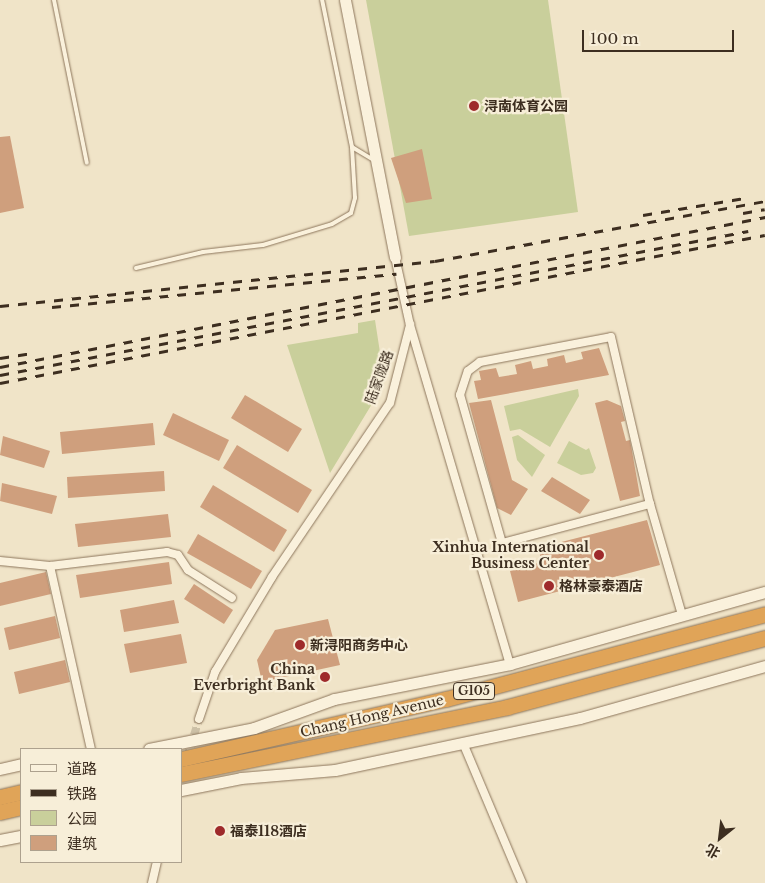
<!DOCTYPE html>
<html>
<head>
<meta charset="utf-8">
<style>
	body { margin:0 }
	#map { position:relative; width:765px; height:883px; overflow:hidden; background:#f0e4c8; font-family:"Libre Baskerville","Noto Sans SC",serif }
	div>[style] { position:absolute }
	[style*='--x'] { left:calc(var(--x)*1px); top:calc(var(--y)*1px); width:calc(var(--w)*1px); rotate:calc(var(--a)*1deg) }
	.green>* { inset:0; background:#c9cf9b }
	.building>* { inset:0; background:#cf9f7d }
	.street-tunnel>* { height:8px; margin-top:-4px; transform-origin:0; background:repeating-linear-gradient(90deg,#ccc0a6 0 8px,transparent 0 12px) }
	.roads { filter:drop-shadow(0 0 1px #8d765c) drop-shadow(0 0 1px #8d765c) }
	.lane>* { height:4px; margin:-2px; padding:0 2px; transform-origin:2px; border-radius:2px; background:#faf1dc }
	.street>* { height:8px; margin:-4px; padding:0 4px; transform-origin:4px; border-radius:4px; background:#faf1dc }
	.secondary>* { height:11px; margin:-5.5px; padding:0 5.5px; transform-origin:5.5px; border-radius:5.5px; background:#faf1dc }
	.highway>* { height:15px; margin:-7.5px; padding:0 7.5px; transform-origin:7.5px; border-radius:7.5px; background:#e0a458 }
	.rail>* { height:3px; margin-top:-1.5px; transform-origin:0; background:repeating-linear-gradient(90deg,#3d2e20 0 9px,transparent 0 18px) }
	.dots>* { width:14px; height:14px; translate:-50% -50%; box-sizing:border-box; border:2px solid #f7eed8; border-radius:50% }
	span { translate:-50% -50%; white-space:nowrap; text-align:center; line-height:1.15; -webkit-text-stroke:4.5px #f7eed8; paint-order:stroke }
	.shield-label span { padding:1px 4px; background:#f7eed8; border:1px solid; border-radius:4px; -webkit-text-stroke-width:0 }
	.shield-label { font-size:12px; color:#3d2e20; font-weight:700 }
	.poi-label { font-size:14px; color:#3d2e20; font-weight:700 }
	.left { translate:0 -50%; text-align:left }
	.right { translate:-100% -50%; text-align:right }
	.street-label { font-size:14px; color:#3d2e20 }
	.legend { position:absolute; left:20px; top:748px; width:162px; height:115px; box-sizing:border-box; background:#f7eed8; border:1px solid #ada18e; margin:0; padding:6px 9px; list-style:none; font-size:15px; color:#3d2e20 }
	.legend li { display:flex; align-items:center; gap:10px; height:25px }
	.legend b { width:25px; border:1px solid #ada18e }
	.north { position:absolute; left:695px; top:813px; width:50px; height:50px; -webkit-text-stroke:4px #f7eed8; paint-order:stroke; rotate:209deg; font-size:14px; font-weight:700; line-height:20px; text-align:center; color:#3d2e20 }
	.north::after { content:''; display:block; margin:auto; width:18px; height:22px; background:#3d2e20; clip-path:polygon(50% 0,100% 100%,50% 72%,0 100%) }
	.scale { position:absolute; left:582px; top:30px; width:152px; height:22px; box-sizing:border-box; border:2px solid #3d2e20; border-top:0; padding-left:6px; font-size:15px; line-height:18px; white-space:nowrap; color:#3d2e20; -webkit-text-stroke:4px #f7eed8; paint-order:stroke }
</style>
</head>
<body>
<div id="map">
	<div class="green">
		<div style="clip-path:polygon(366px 0,548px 0,578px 212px,409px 236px)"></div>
		<div style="clip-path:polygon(375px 320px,381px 359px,378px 394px,330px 473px,287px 345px,358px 333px,358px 323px)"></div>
		<div style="clip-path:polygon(578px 389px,579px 396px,550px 447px,520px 429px,510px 431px,504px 406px)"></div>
		<div style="clip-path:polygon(518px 435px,545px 455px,532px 477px,517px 460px,512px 437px)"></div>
		<div style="clip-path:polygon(569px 441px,586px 450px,589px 448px,596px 468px,593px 473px,581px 475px,557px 463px)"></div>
	</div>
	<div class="building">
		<div style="clip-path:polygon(10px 136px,24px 208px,0 213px,0 137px)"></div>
		<div style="clip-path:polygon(422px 149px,432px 199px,406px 203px,391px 158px)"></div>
		<div style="clip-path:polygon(599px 348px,609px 375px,478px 399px,474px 381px,481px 380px,479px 371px,496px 368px,499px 377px,517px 374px,515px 365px,531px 361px,533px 369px,548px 366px,547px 359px,564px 355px,566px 363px,583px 359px,581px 352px)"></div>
		<div style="clip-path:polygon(245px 395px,302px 429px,288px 452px,231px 418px)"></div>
		<div style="clip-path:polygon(491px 400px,512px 480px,528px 489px,511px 515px,497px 508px,469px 403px)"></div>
		<div style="clip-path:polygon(607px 400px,621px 406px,625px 421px,621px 422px,626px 441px,630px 440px,640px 496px,620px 501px,595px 403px)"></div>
		<div style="clip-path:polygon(173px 413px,229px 440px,219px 461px,163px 435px)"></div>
		<div style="clip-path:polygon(153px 423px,155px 445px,62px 454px,60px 432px)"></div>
		<div style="clip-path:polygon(3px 436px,50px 451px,44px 468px,0 455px)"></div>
		<div style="clip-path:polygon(237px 445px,312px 490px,298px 513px,223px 468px)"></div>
		<div style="clip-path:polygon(164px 471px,165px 491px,68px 498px,67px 477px)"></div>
		<div style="clip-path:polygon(552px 477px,590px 500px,580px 514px,541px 491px)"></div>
		<div style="clip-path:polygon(2px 483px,57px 496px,52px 514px,0 501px)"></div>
		<div style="clip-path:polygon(213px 485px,287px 530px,274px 552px,200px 507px)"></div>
		<div style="clip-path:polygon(168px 514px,171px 537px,78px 547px,75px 524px)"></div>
		<div style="clip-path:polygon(647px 520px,660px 565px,518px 602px,510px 571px,542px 562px,538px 548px)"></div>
		<div style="clip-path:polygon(198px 534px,262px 571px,251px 589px,187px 553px)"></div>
		<div style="clip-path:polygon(169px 562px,172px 584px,80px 598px,76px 575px)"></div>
		<div style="clip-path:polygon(46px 572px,51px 594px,0 606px,0 583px)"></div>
		<div style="clip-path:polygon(194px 584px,233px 610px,224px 624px,184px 599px)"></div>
		<div style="clip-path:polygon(174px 600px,179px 623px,124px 632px,120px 610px)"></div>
		<div style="clip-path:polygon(55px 616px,60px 638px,9px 650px,4px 628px)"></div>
		<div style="clip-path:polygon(328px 619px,340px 665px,262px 682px,257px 660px,275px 630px)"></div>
		<div style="clip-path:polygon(181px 634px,187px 663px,130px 673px,124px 644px)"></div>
		<div style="clip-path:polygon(65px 660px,70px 682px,19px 694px,14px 672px)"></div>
	</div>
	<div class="street-tunnel">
		<div style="--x:187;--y:758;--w:41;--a:-72.9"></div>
	</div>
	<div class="roads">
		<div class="lane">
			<div style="--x:54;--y:0;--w:166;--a:78.6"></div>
			<div style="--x:352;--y:147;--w:23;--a:31"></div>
			<div style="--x:136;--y:268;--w:69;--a:-13.4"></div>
			<div style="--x:203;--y:252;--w:60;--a:-6.7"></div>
			<div style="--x:263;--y:245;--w:72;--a:-16.9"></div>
			<div style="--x:332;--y:224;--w:22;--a:-30"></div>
			<div style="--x:351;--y:213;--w:16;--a:-75"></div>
			<div style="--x:355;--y:198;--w:51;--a:-93.4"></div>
			<div style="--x:352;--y:147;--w:150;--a:-101.5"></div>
		</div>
		<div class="street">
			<div style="--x:395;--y:257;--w:70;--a:77.6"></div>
			<div style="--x:410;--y:325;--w:353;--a:73.6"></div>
			<div style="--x:650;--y:504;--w:153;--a:165.2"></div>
			<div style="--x:502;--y:543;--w:154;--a:-105.8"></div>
			<div style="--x:460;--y:395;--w:25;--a:-72"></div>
			<div style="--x:468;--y:371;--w:15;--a:-37"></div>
			<div style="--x:480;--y:362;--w:133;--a:-10.8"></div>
			<div style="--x:611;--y:337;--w:171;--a:76.9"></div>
			<div style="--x:650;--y:504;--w:116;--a:73.9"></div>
			<div style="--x:0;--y:561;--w:50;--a:5.7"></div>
			<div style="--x:50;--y:566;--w:118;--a:-6.8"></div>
			<div style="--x:167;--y:552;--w:11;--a:15"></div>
			<div style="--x:178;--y:555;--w:18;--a:56"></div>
			<div style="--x:188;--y:570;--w:52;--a:32.5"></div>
			<div style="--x:50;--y:566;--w:188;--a:77.4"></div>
			<div style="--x:199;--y:719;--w:50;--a:-71.2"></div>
			<div style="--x:215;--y:672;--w:111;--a:-59"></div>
			<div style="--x:272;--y:577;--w:210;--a:-55.9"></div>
			<div style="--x:390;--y:403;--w:81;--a:-75.6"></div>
			<div style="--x:463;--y:743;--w:152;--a:67.1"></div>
			<div style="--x:152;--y:883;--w:22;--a:-77"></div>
		</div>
		<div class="secondary">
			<div style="--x:345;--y:0;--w:262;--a:79"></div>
			<div style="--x:149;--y:749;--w:107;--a:-11.3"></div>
			<div style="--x:254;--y:728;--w:85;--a:-19.9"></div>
			<div style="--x:334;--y:699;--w:179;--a:-11.2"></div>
			<div style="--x:510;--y:664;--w:265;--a:-15.8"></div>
			<div style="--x:0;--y:769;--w:22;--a:-13"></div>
			<div style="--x:181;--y:790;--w:61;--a:-11.3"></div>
			<div style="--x:241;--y:778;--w:94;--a:-4.9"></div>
			<div style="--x:335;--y:770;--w:250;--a:-12"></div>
			<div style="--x:580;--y:718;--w:192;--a:-15.7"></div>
			<div style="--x:0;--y:840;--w:21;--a:-11"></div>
		</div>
		<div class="highway">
			<div style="--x:181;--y:759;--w:272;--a:-12.8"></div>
			<div style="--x:446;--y:699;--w:330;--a:-14.9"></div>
			<div style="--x:181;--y:774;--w:333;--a:-11.6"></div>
			<div style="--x:507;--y:707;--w:267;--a:-15"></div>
			<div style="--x:0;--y:797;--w:22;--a:-13"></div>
			<div style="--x:0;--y:812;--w:22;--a:-13"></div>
		</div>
	</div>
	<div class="rail">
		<div style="--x:743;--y:213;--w:22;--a:-10"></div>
		<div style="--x:643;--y:215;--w:103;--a:-9.5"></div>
		<div style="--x:0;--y:306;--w:437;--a:-5.9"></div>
		<div style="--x:435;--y:261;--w:335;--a:-10.3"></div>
		<div style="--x:52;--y:307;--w:346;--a:-5.5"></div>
		<div style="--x:0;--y:358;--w:31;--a:-9"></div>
		<div style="--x:0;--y:367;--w:780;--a:-11.09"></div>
		<div style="--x:0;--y:375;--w:762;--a:-10.9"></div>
		<div style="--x:0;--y:383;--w:779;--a:-10.95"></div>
	</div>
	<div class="dots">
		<div style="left:474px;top:106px;background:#9e2a2b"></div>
		<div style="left:599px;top:555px;background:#9e2a2b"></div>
		<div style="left:549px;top:586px;background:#9e2a2b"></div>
		<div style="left:300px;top:645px;background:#9e2a2b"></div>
		<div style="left:325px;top:677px;background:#9e2a2b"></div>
		<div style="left:220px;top:831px;background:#9e2a2b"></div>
	</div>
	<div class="shield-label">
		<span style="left:474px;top:691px">G105</span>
	</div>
	<div class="poi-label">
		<span class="left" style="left:484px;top:106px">浔南体育公园</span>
		<span class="right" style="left:589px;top:555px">Xinhua International<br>Business Center</span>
		<span class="left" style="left:559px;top:586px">格林豪泰酒店</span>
		<span class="left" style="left:310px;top:645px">新浔阳商务中心</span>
		<span class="right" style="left:315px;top:677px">China<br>Everbright Bank</span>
		<span class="left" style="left:230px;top:831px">福泰118酒店</span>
	</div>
	<div class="street-label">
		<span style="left:379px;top:377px;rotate:-70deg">陆家陇路</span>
		<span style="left:372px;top:716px;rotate:-13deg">Chang Hong Avenue</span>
	</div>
	<ul class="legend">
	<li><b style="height:6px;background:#faf1dc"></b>道路</li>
	<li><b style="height:6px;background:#3d2e20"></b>铁路</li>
	<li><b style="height:14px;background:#c9cf9b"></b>公园</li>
	<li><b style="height:14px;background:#cf9f7d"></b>建筑</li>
	</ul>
	<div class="north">北</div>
	<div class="scale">100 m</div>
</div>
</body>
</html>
